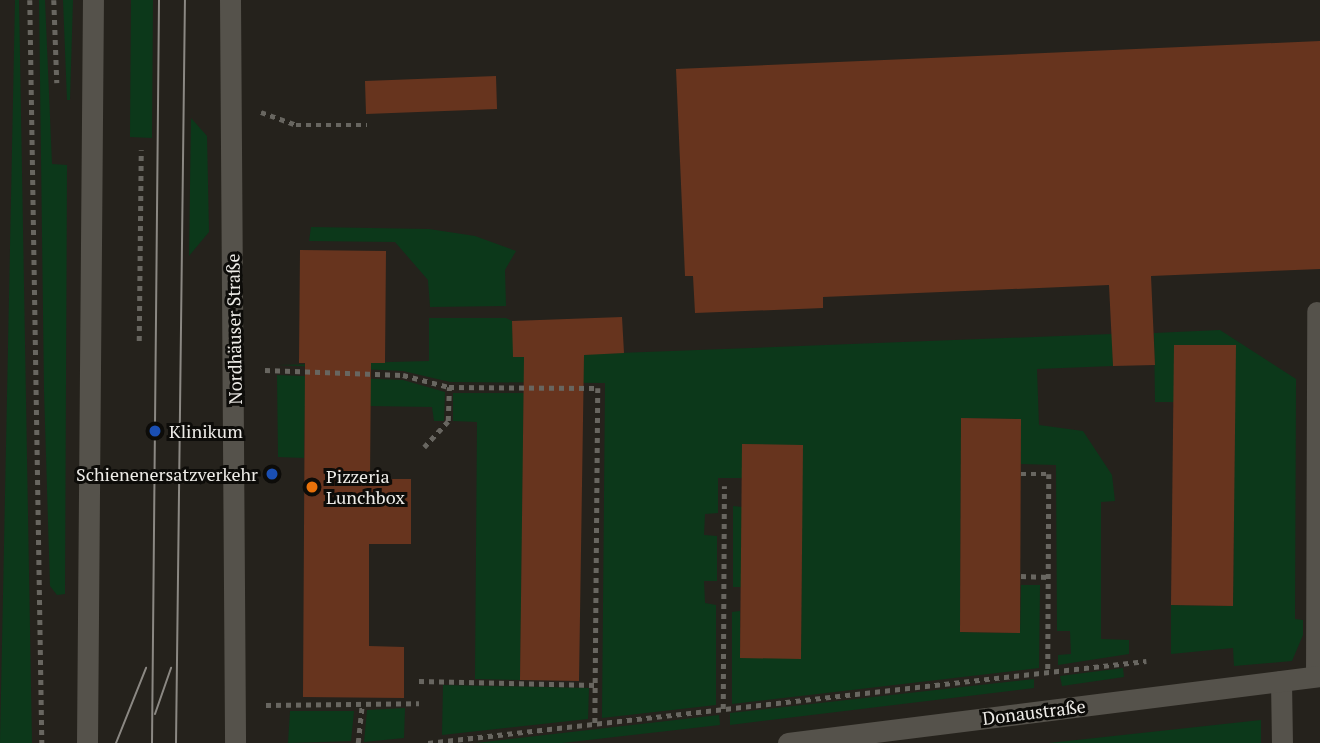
<!DOCTYPE html>
<html>
<head>
<meta charset="utf-8">
<style>
	body { margin:0 }
	#map { position:relative; width:1320px; height:743px; overflow:hidden; background:#25221c; font-family:"PT Serif",serif }
	div>[style] { position:absolute }
	.green>* { inset:0; background:#0c381a }
	.building>* { inset:0; background:#67341e }
	.path>* { height:4.5px; margin-top:-2.25px; transform-origin:0; background:repeating-linear-gradient(90deg,#686660 0 5px,transparent 0 10px) }
	.service>* { height:19px; margin:-9.5px; padding:0 9.5px; transform-origin:9.5px; border-radius:9.5px; background:#55524b }
	.minor>* { height:21px; margin:-10.5px; padding:0 10.5px; transform-origin:10.5px; border-radius:10.5px; background:#55524b }
	.secondary>* { height:21px; margin:-10.5px; padding:0 10.5px; transform-origin:10.5px; border-radius:10.5px; background:#55524b }
	.tram>* { height:2px; margin:-1px; padding:0 1px; transform-origin:1px; border-radius:1px; background:#8b8883 }
	.dots>* { width:19px; height:19px; translate:-50% -50%; box-sizing:border-box; border:4px solid #0d0c09; border-radius:50% }
	span { translate:-50% -50%; white-space:nowrap; text-align:center; line-height:1.15; -webkit-text-stroke:6px #0d0c09; paint-order:stroke }
	.street-label { font-size:18px; color:#eeece8 }
	.poi-label { font-size:18px; color:#eeece8 }
	.left { translate:0 -50%; text-align:left }
	.right { translate:-100% -50%; text-align:right }
</style>
</head>
<body>
<div id="map">
	<div class="green">
		<i style="clip-path:polygon(15px 0,19px 0,32px 743px,0 743px)"></i>
		<i style="clip-path:polygon(39px 0,45px 0,52px 164px,67px 165px,65px 594px,57px 595px,50px 586px,44px 391px)"></i>
		<i style="clip-path:polygon(63px 0,73px 0,70px 100px,67px 100px)"></i>
		<i style="clip-path:polygon(131px 0,153px 0,152px 138px,130px 137px)"></i>
		<i style="clip-path:polygon(191px 118px,207px 136px,209px 232px,189px 256px)"></i>
		<i style="clip-path:polygon(311px 227px,429px 229px,475px 236px,516px 251px,505px 270px,506px 306px,430px 307px,428px 280px,395px 242px,309px 241px)"></i>
		<i style="clip-path:polygon(429px 318px,506px 318px,512px 321px,514px 357px,1112px 334px,1113px 366px,1037px 369px,1039px 425px,1083px 431px,1112px 475px,1115px 501px,1101px 502px,1101px 639px,1129px 640px,1129px 654px,1058px 665px,1058px 655px,1071px 654px,1070px 631px,1057px 631px,1056px 465px,1021px 464px,1021px 419px,961px 418px,960px 632px,1020px 633px,1021px 585px,1040px 585px,1039px 668px,732px 704px,732px 612px,740px 611px,740px 658px,801px 658px,802px 445px,742px 478px,718px 478px,718px 513px,705px 514px,704px 535px,717px 536px,717px 581px,704px 581px,705px 603px,716px 605px,716px 705px,602px 718px,605px 383px,450px 382px,403px 371px,278px 365px,429px 361px)"></i>
		<i style="clip-path:polygon(1220px 330px,1296px 379px,1295px 619px,1303px 620px,1303px 635px,1292px 661px,1234px 666px,1233px 648px,1171px 654px,1171px 605px,1233px 606px,1235px 345px,1174px 345px,1174px 402px,1155px 402px,1154px 333px)"></i>
		<i style="clip-path:polygon(277px 375px,403px 380px,445px 392px,444px 421px,434px 421px,432px 407px,305px 405px,304px 458px,278px 457px)"></i>
		<i style="clip-path:polygon(453px 393px,524px 393px,520px 680px,475px 679px,477px 422px,453px 421px)"></i>
		<i style="clip-path:polygon(733px 506px,742px 507px,741px 587px,733px 587px)"></i>
		<i style="clip-path:polygon(1123px 668px,1124px 677px,1062px 686px,1060px 676px)"></i>
		<i style="clip-path:polygon(1034px 679px,1034px 688px,730px 725px,730px 713px)"></i>
		<i style="clip-path:polygon(443px 685px,589px 688px,588px 719px,442px 735px)"></i>
		<i style="clip-path:polygon(405px 708px,404px 738px,364px 742px,367px 710px)"></i>
		<i style="clip-path:polygon(290px 711px,354px 711px,351px 741px,288px 743px)"></i>
		<i style="clip-path:polygon(719px 715px,720px 725px,562px 743px,476px 743px)"></i>
		<i style="clip-path:polygon(1261px 720px,1261px 743px,1049px 743px)"></i>
	</div>
	<div class="building">
		<i style="clip-path:polygon(1320px 41px,1320px 269px,1151px 276px,1155px 365px,1113px 366px,1109px 285px,823px 297px,823px 308px,695px 313px,693px 276px,685px 276px,676px 69px)"></i>
		<i style="clip-path:polygon(496px 76px,497px 109px,366px 114px,365px 81px)"></i>
		<i style="clip-path:polygon(300px 250px,386px 251px,385px 363px,371px 363px,370px 479px,411px 479px,411px 544px,369px 544px,369px 646px,404px 647px,404px 698px,303px 697px,305px 363px,299px 363px)"></i>
		<i style="clip-path:polygon(622px 317px,624px 353px,584px 355px,579px 681px,520px 680px,524px 357px,513px 357px,512px 321px)"></i>
		<i style="clip-path:polygon(1174px 345px,1236px 345px,1233px 606px,1171px 605px)"></i>
		<i style="clip-path:polygon(961px 418px,1021px 419px,1020px 633px,960px 632px)"></i>
		<i style="clip-path:polygon(742px 444px,803px 445px,801px 659px,740px 658px)"></i>
	</div>
	<div class="path">
		<i style="left:30px;top:0;width:743px;rotate:89.07deg"></i>
		<i style="left:54px;top:0;width:83px;rotate:87.9deg"></i>
		<i style="left:261px;top:112px;width:37px;rotate:20deg"></i>
		<i style="left:296px;top:125px;width:71px"></i>
		<i style="left:139px;top:341px;width:191px;rotate:-89.4deg"></i>
		<i style="left:265px;top:370px;width:138px;rotate:2.1deg"></i>
		<i style="left:403px;top:375px;width:48px;rotate:14.6deg"></i>
		<i style="left:449px;top:387px;width:149px;rotate:0.4deg"></i>
		<i style="left:598px;top:388px;width:336px;rotate:90.5deg"></i>
		<i style="left:424px;top:447px;width:35px;rotate:-47deg"></i>
		<i style="left:448px;top:421px;width:34px;rotate:-88deg"></i>
		<i style="left:1021px;top:474px;width:28px"></i>
		<i style="left:1049px;top:474px;width:198px;rotate:90.3deg"></i>
		<i style="left:1021px;top:576px;width:28px;rotate:2deg"></i>
		<i style="left:419px;top:681px;width:176px;rotate:1.3deg"></i>
		<i style="left:266px;top:705px;width:153px;rotate:-0.7deg"></i>
		<i style="left:723px;top:709px;width:223px;rotate:-89.7deg"></i>
		<i style="left:358px;top:743px;width:39px;rotate:-84deg"></i>
		<i style="left:428px;top:743px;width:723px;rotate:-6.52deg"></i>
	</div>
	<div class="service">
		<i style="left:1315px;top:677px;width:366px;rotate:-89.8deg"></i>
	</div>
	<div class="minor">
		<i style="left:1281px;top:681px;width:62px;rotate:89.1deg"></i>
		<i style="left:788px;top:743px;width:536px;rotate:-7.18deg"></i>
	</div>
	<div class="secondary">
		<i style="left:230px;top:0;width:743px;rotate:89.61deg"></i>
		<i style="left:87px;top:743px;width:743px;rotate:-89.54deg"></i>
	</div>
	<div class="tram">
		<i style="left:155px;top:714px;width:49px;rotate:-70.8deg"></i>
		<i style="left:116px;top:743px;width:81px;rotate:-68.2deg"></i>
		<i style="left:152px;top:743px;width:743px;rotate:-89.46deg"></i>
		<i style="left:176px;top:743px;width:743px;rotate:-89.31deg"></i>
	</div>
	<div class="dots">
		<i style="left:155px;top:431px;background:#1a4fb4"></i>
		<i style="left:272px;top:474px;background:#1a4fb4"></i>
		<i style="left:312px;top:487px;background:#e8710a"></i>
	</div>
	<div class="street-label">
		<span style="left:234px;top:329px;rotate:-91deg">Nordhäuser Straße</span>
		<span style="left:1034px;top:712px;rotate:-7deg">Donaustraße</span>
	</div>
	<div class="poi-label">
		<span class="left" style="left:169px;top:431px">Klinikum</span>
		<span class="right" style="left:258px;top:474px">Schienenersatzverkehr</span>
		<span class="left" style="left:326px;top:487px">Pizzeria<br>Lunchbox</span>
	</div>
</div>
</body>
</html>
